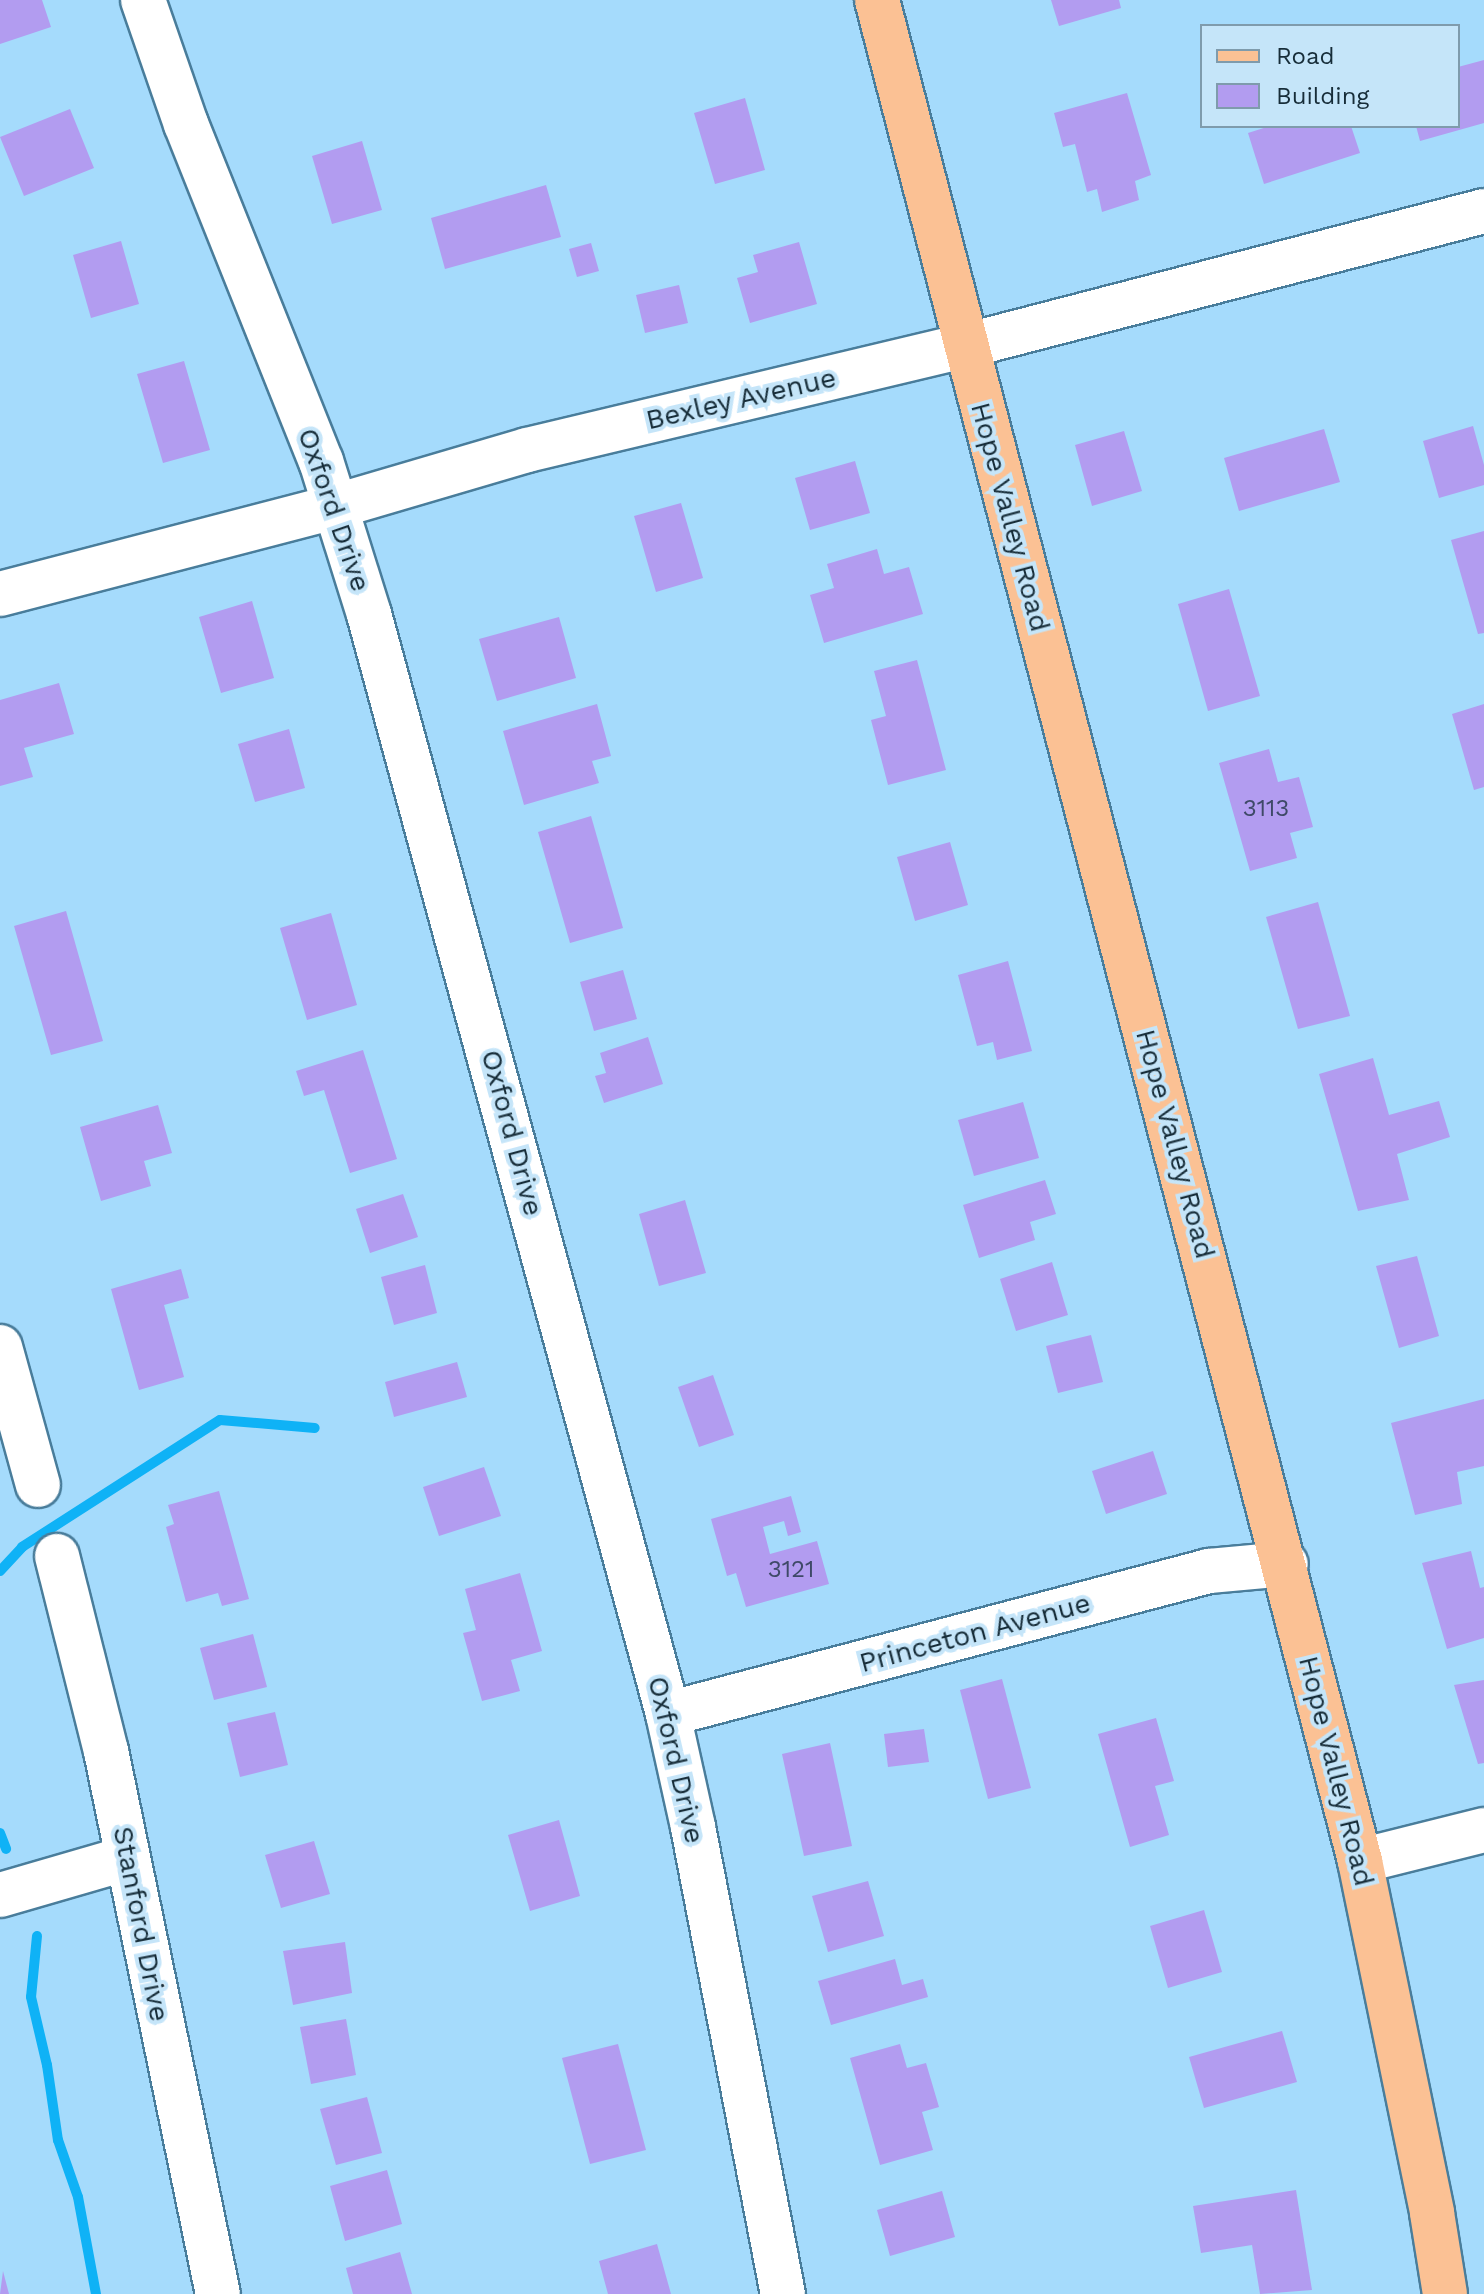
<!DOCTYPE html>
<html>
<head>
<meta charset="utf-8">
<style>
	body { margin:0 }
	#map { position:relative; width:1484px; height:2294px; overflow:hidden; background:#a5dbfc; font-family:"Work Sans",sans-serif }
	div>[style] { position:absolute }
	.stream>* { height:10px; margin:-5px; padding:0 5px; transform-origin:5px; border-radius:5px; background:#0fb2f6 }
	.building>* { inset:0; background:#b29cf0 }
	.roads { filter:drop-shadow(2px 0 #497d9b) drop-shadow(-2px 0 #497d9b) drop-shadow(0 2px #497d9b) drop-shadow(0 -2px #497d9b) }
	.minor>* { height:44px; margin:-22px; padding:0 22px; transform-origin:22px; border-radius:22px; background:#fff }
	.major>* { height:44px; margin:-22px; padding:0 22px; transform-origin:22px; border-radius:22px; background:#fbc194 }
	span { translate:-50% -50%; white-space:nowrap; text-align:center; line-height:1.15; -webkit-text-stroke:8px #c5e5f9; paint-order:stroke }
	.number-label { font-size:24px; color:#3e4967 }
	.number-label span { -webkit-text-stroke-width:0 }
	.street-label { font-size:28px; color:#172d39 }
	.legend { position:absolute; left:1200px; top:24px; width:260px; height:104px; box-sizing:border-box; background:#c5e5f9; border:2px solid #7f9bac; margin:0; padding:10px 14px; list-style:none; font-size:24px; color:#172d39 }
	.legend li { display:flex; align-items:center; gap:16px; height:40px }
	.legend b { width:40px; border:2px solid #7f9bac }
</style>
</head>
<body>
<div id="map">
	<div class="stream">
		<i style="left:0;top:1571px;width:33px;rotate:-47deg"></i>
		<i style="left:22px;top:1547px;width:235px;rotate:-32.7deg"></i>
		<i style="left:220px;top:1420px;width:95px;rotate:4.8deg"></i>
		<i style="left:0;top:1833px;width:17px;rotate:69deg"></i>
		<i style="left:37px;top:1936px;width:61px;rotate:95.6deg"></i>
		<i style="left:31px;top:1997px;width:70px;rotate:76.8deg"></i>
		<i style="left:47px;top:2065px;width:76px;rotate:81.7deg"></i>
		<i style="left:58px;top:2140px;width:60px;rotate:70.7deg"></i>
		<i style="left:78px;top:2197px;width:99px;rotate:79.5deg"></i>
	</div>
	<div class="building">
		<i style="clip-path:polygon(0 0,42px 0,51px 27px,0 44px)"></i>
		<i style="clip-path:polygon(1051px 0,1119px 0,1121px 8px,1059px 26px)"></i>
		<i style="clip-path:polygon(1484px 60px,1484px 123px,1420px 141px,1416px 126px,1458px 126px,1458px 67px)"></i>
		<i style="clip-path:polygon(1127px 93px,1151px 175px,1135px 181px,1139px 200px,1102px 212px,1097px 189px,1087px 192px,1075px 144px,1063px 147px,1054px 113px)"></i>
		<i style="clip-path:polygon(745px 98px,765px 170px,715px 184px,694px 113px)"></i>
		<i style="clip-path:polygon(70px 109px,94px 168px,24px 196px,0 137px)"></i>
		<i style="clip-path:polygon(1270px 126px,1351px 126px,1360px 153px,1264px 184px,1248px 133px)"></i>
		<i style="clip-path:polygon(362px 141px,382px 210px,332px 224px,312px 156px)"></i>
		<i style="clip-path:polygon(546px 185px,561px 237px,445px 269px,431px 218px)"></i>
		<i style="clip-path:polygon(121px 241px,139px 304px,91px 318px,73px 255px)"></i>
		<i style="clip-path:polygon(799px 242px,817px 304px,750px 323px,737px 278px,758px 272px,753px 255px)"></i>
		<i style="clip-path:polygon(591px 243px,599px 271px,577px 277px,569px 249px)"></i>
		<i style="clip-path:polygon(679px 285px,688px 323px,645px 333px,636px 295px)"></i>
		<i style="clip-path:polygon(184px 361px,210px 450px,163px 463px,137px 374px)"></i>
		<i style="clip-path:polygon(1473px 426px,1484px 465px,1484px 485px,1439px 498px,1423px 441px)"></i>
		<i style="clip-path:polygon(1324px 429px,1340px 482px,1239px 511px,1224px 458px)"></i>
		<i style="clip-path:polygon(1124px 431px,1142px 491px,1092px 506px,1075px 445px)"></i>
		<i style="clip-path:polygon(855px 461px,870px 513px,810px 530px,795px 478px)"></i>
		<i style="clip-path:polygon(681px 503px,703px 578px,656px 592px,634px 516px)"></i>
		<i style="clip-path:polygon(1484px 531px,1484px 633px,1478px 634px,1451px 540px)"></i>
		<i style="clip-path:polygon(877px 549px,884px 574px,909px 567px,923px 614px,824px 643px,810px 595px,834px 588px,827px 564px)"></i>
		<i style="clip-path:polygon(1229px 589px,1260px 696px,1208px 711px,1178px 604px)"></i>
		<i style="clip-path:polygon(252px 601px,274px 678px,221px 693px,199px 617px)"></i>
		<i style="clip-path:polygon(559px 617px,576px 678px,497px 701px,479px 639px)"></i>
		<i style="clip-path:polygon(917px 660px,946px 770px,888px 785px,871px 720px,886px 716px,874px 671px)"></i>
		<i style="clip-path:polygon(59px 683px,74px 734px,24px 748px,33px 777px,0 786px,0 700px)"></i>
		<i style="clip-path:polygon(597px 704px,611px 756px,592px 761px,599px 783px,524px 805px,503px 731px)"></i>
		<i style="clip-path:polygon(1484px 704px,1484px 787px,1474px 790px,1452px 714px)"></i>
		<i style="clip-path:polygon(289px 729px,305px 788px,255px 802px,238px 744px)"></i>
		<i style="clip-path:polygon(1269px 749px,1278px 782px,1299px 777px,1313px 827px,1290px 833px,1297px 858px,1250px 871px,1219px 763px)"></i>
		<i style="clip-path:polygon(591px 816px,623px 928px,570px 943px,538px 832px)"></i>
		<i style="clip-path:polygon(950px 842px,968px 905px,915px 921px,897px 857px)"></i>
		<i style="clip-path:polygon(1318px 902px,1350px 1016px,1298px 1029px,1266px 917px)"></i>
		<i style="clip-path:polygon(66px 911px,103px 1041px,51px 1055px,14px 926px)"></i>
		<i style="clip-path:polygon(331px 913px,357px 1005px,307px 1020px,280px 928px)"></i>
		<i style="clip-path:polygon(1008px 961px,1032px 1051px,997px 1060px,993px 1042px,977px 1046px,958px 975px)"></i>
		<i style="clip-path:polygon(623px 970px,637px 1019px,594px 1031px,580px 982px)"></i>
		<i style="clip-path:polygon(648px 1037px,663px 1084px,604px 1103px,595px 1076px,606px 1073px,600px 1053px)"></i>
		<i style="clip-path:polygon(363px 1050px,397px 1159px,350px 1173px,324px 1090px,304px 1096px,296px 1071px)"></i>
		<i style="clip-path:polygon(1373px 1058px,1389px 1115px,1439px 1101px,1450px 1137px,1397px 1154px,1409px 1200px,1358px 1211px,1319px 1074px)"></i>
		<i style="clip-path:polygon(1023px 1102px,1039px 1158px,974px 1176px,958px 1120px)"></i>
		<i style="clip-path:polygon(158px 1105px,172px 1153px,144px 1161px,151px 1186px,101px 1201px,80px 1127px)"></i>
		<i style="clip-path:polygon(1045px 1180px,1056px 1214px,1030px 1222px,1035px 1240px,979px 1258px,963px 1205px)"></i>
		<i style="clip-path:polygon(403px 1194px,418px 1237px,370px 1253px,356px 1209px)"></i>
		<i style="clip-path:polygon(685px 1200px,706px 1273px,659px 1286px,639px 1214px)"></i>
		<i style="clip-path:polygon(1417px 1256px,1439px 1336px,1399px 1348px,1376px 1266px)"></i>
		<i style="clip-path:polygon(1052px 1262px,1068px 1315px,1016px 1331px,1000px 1279px)"></i>
		<i style="clip-path:polygon(425px 1265px,437px 1313px,394px 1325px,381px 1277px)"></i>
		<i style="clip-path:polygon(181px 1269px,189px 1298px,164px 1305px,184px 1377px,139px 1390px,111px 1289px)"></i>
		<i style="clip-path:polygon(1091px 1335px,1103px 1382px,1058px 1393px,1046px 1346px)"></i>
		<i style="clip-path:polygon(457px 1362px,467px 1397px,394px 1417px,385px 1382px)"></i>
		<i style="clip-path:polygon(713px 1375px,734px 1435px,699px 1447px,678px 1387px)"></i>
		<i style="clip-path:polygon(1484px 1399px,1484px 1466px,1457px 1472px,1462px 1504px,1415px 1515px,1391px 1423px)"></i>
		<i style="clip-path:polygon(1153px 1451px,1167px 1494px,1106px 1514px,1092px 1471px)"></i>
		<i style="clip-path:polygon(484px 1467px,501px 1516px,439px 1536px,423px 1487px)"></i>
		<i style="clip-path:polygon(219px 1491px,249px 1599px,222px 1606px,218px 1593px,186px 1602px,166px 1527px,174px 1524px,168px 1505px)"></i>
		<i style="clip-path:polygon(791px 1496px,801px 1532px,788px 1536px,784px 1521px,763px 1527px,770px 1554px,817px 1541px,829px 1584px,746px 1607px,736px 1573px,727px 1576px,711px 1519px)"></i>
		<i style="clip-path:polygon(1471px 1551px,1480px 1588px,1484px 1587px,1484px 1638px,1447px 1649px,1422px 1563px)"></i>
		<i style="clip-path:polygon(520px 1573px,542px 1651px,511px 1660px,520px 1691px,482px 1701px,463px 1633px,476px 1630px,465px 1589px)"></i>
		<i style="clip-path:polygon(253px 1634px,267px 1687px,214px 1700px,200px 1648px)"></i>
		<i style="clip-path:polygon(1002px 1679px,1031px 1788px,988px 1799px,960px 1690px)"></i>
		<i style="clip-path:polygon(1484px 1680px,1484px 1763px,1478px 1764px,1454px 1685px)"></i>
		<i style="clip-path:polygon(275px 1712px,288px 1765px,240px 1777px,227px 1723px)"></i>
		<i style="clip-path:polygon(1156px 1718px,1174px 1781px,1155px 1786px,1169px 1835px,1130px 1847px,1098px 1734px)"></i>
		<i style="clip-path:polygon(924px 1729px,929px 1762px,888px 1767px,884px 1734px)"></i>
		<i style="clip-path:polygon(830px 1743px,852px 1846px,804px 1856px,782px 1754px)"></i>
		<i style="clip-path:polygon(559px 1820px,580px 1896px,530px 1911px,508px 1835px)"></i>
		<i style="clip-path:polygon(314px 1841px,330px 1894px,281px 1908px,265px 1855px)"></i>
		<i style="clip-path:polygon(868px 1881px,884px 1936px,828px 1952px,812px 1896px)"></i>
		<i style="clip-path:polygon(1204px 1910px,1222px 1972px,1168px 1988px,1150px 1926px)"></i>
		<i style="clip-path:polygon(345px 1942px,352px 1993px,293px 2005px,283px 1951px)"></i>
		<i style="clip-path:polygon(895px 1959px,902px 1985px,923px 1979px,928px 1997px,831px 2025px,818px 1981px)"></i>
		<i style="clip-path:polygon(346px 2019px,356px 2075px,311px 2084px,300px 2027px)"></i>
		<i style="clip-path:polygon(1282px 2031px,1297px 2082px,1204px 2108px,1189px 2057px)"></i>
		<i style="clip-path:polygon(618px 2044px,646px 2150px,590px 2164px,562px 2058px)"></i>
		<i style="clip-path:polygon(900px 2044px,907px 2068px,926px 2063px,939px 2107px,922px 2112px,933px 2150px,880px 2165px,850px 2058px)"></i>
		<i style="clip-path:polygon(367px 2097px,382px 2153px,336px 2165px,320px 2109px)"></i>
		<i style="clip-path:polygon(387px 2170px,402px 2224px,345px 2241px,330px 2186px)"></i>
		<i style="clip-path:polygon(1296px 2190px,1312px 2290px,1260px 2294px,1252px 2245px,1201px 2253px,1193px 2206px)"></i>
		<i style="clip-path:polygon(942px 2191px,955px 2237px,890px 2256px,877px 2210px)"></i>
		<i style="clip-path:polygon(657px 2244px,671px 2294px,608px 2294px,599px 2261px)"></i>
		<i style="clip-path:polygon(400px 2252px,412px 2294px,353px 2294px,346px 2268px)"></i>
		<i style="clip-path:polygon(3px 2271px,9px 2294px,0 2294px)"></i>
	</div>
	<div class="roads">
		<div class="minor">
			<i style="left:143px;top:0;width:131px;rotate:70.9deg"></i>
			<i style="left:186px;top:124px;width:363px;rotate:68.2deg"></i>
			<i style="left:321px;top:461px;width:160px;rotate:72.6deg"></i>
			<i style="left:369px;top:614px;width:1140px;rotate:74.79deg"></i>
			<i style="left:668px;top:1714px;width:116px;rotate:77.5deg"></i>
			<i style="left:693px;top:1827px;width:476px;rotate:79.1deg"></i>
			<i style="left:0;top:594px;width:348px;rotate:-14.6deg"></i>
			<i style="left:337px;top:506px;width:198px;rotate:-16.4deg"></i>
			<i style="left:527px;top:450px;width:450px;rotate:-13.4deg"></i>
			<i style="left:965px;top:346px;width:536px;rotate:-14.58deg"></i>
			<i style="left:0;top:1347px;width:143px;rotate:74.6deg"></i>
			<i style="left:57px;top:1556px;width:201px;rotate:75.9deg"></i>
			<i style="left:106px;top:1751px;width:554px;rotate:78.35deg"></i>
			<i style="left:668px;top:1714px;width:560px;rotate:-14.81deg"></i>
			<i style="left:1209px;top:1571px;width:77px;rotate:-5.2deg"></i>
			<i style="left:1360px;top:1861px;width:128px;rotate:-14deg"></i>
			<i style="left:0;top:1895px;width:132px;rotate:-16.2deg"></i>
		</div>
		<div class="major">
			<i style="left:877px;top:0;width:1923px;rotate:75.45deg"></i>
			<i style="left:1360px;top:1861px;width:359px;rotate:78.4deg"></i>
			<i style="left:1432px;top:2213px;width:82px;rotate:80.9deg"></i>
		</div>
	</div>
	<div class="number-label">
		<span style="left:1266px;top:809px">3113</span>
		<span style="left:791px;top:1570px">3121</span>
	</div>
	<div class="street-label">
		<span style="left:741px;top:399px;rotate:-13deg">Bexley Avenue</span>
		<span style="left:334px;top:510px;rotate:71deg">Oxford Drive</span>
		<span style="left:1010px;top:517px;rotate:75deg">Hope Valley Road</span>
		<span style="left:512px;top:1133px;rotate:75deg">Oxford Drive</span>
		<span style="left:1175px;top:1144px;rotate:75deg">Hope Valley Road</span>
		<span style="left:975px;top:1633px;rotate:-15deg">Princeton Avenue</span>
		<span style="left:676px;top:1760px;rotate:77deg">Oxford Drive</span>
		<span style="left:1336px;top:1771px;rotate:76deg">Hope Valley Road</span>
		<span style="left:141px;top:1924px;rotate:79deg">Stanford Drive</span>
	</div>
	<ul class="legend">
	<li><b style="height:10px;background:#fbc194"></b>Road</li>
	<li><b style="height:22px;background:#b29cf0"></b>Building</li>
	</ul>
</div>
</body>
</html>
